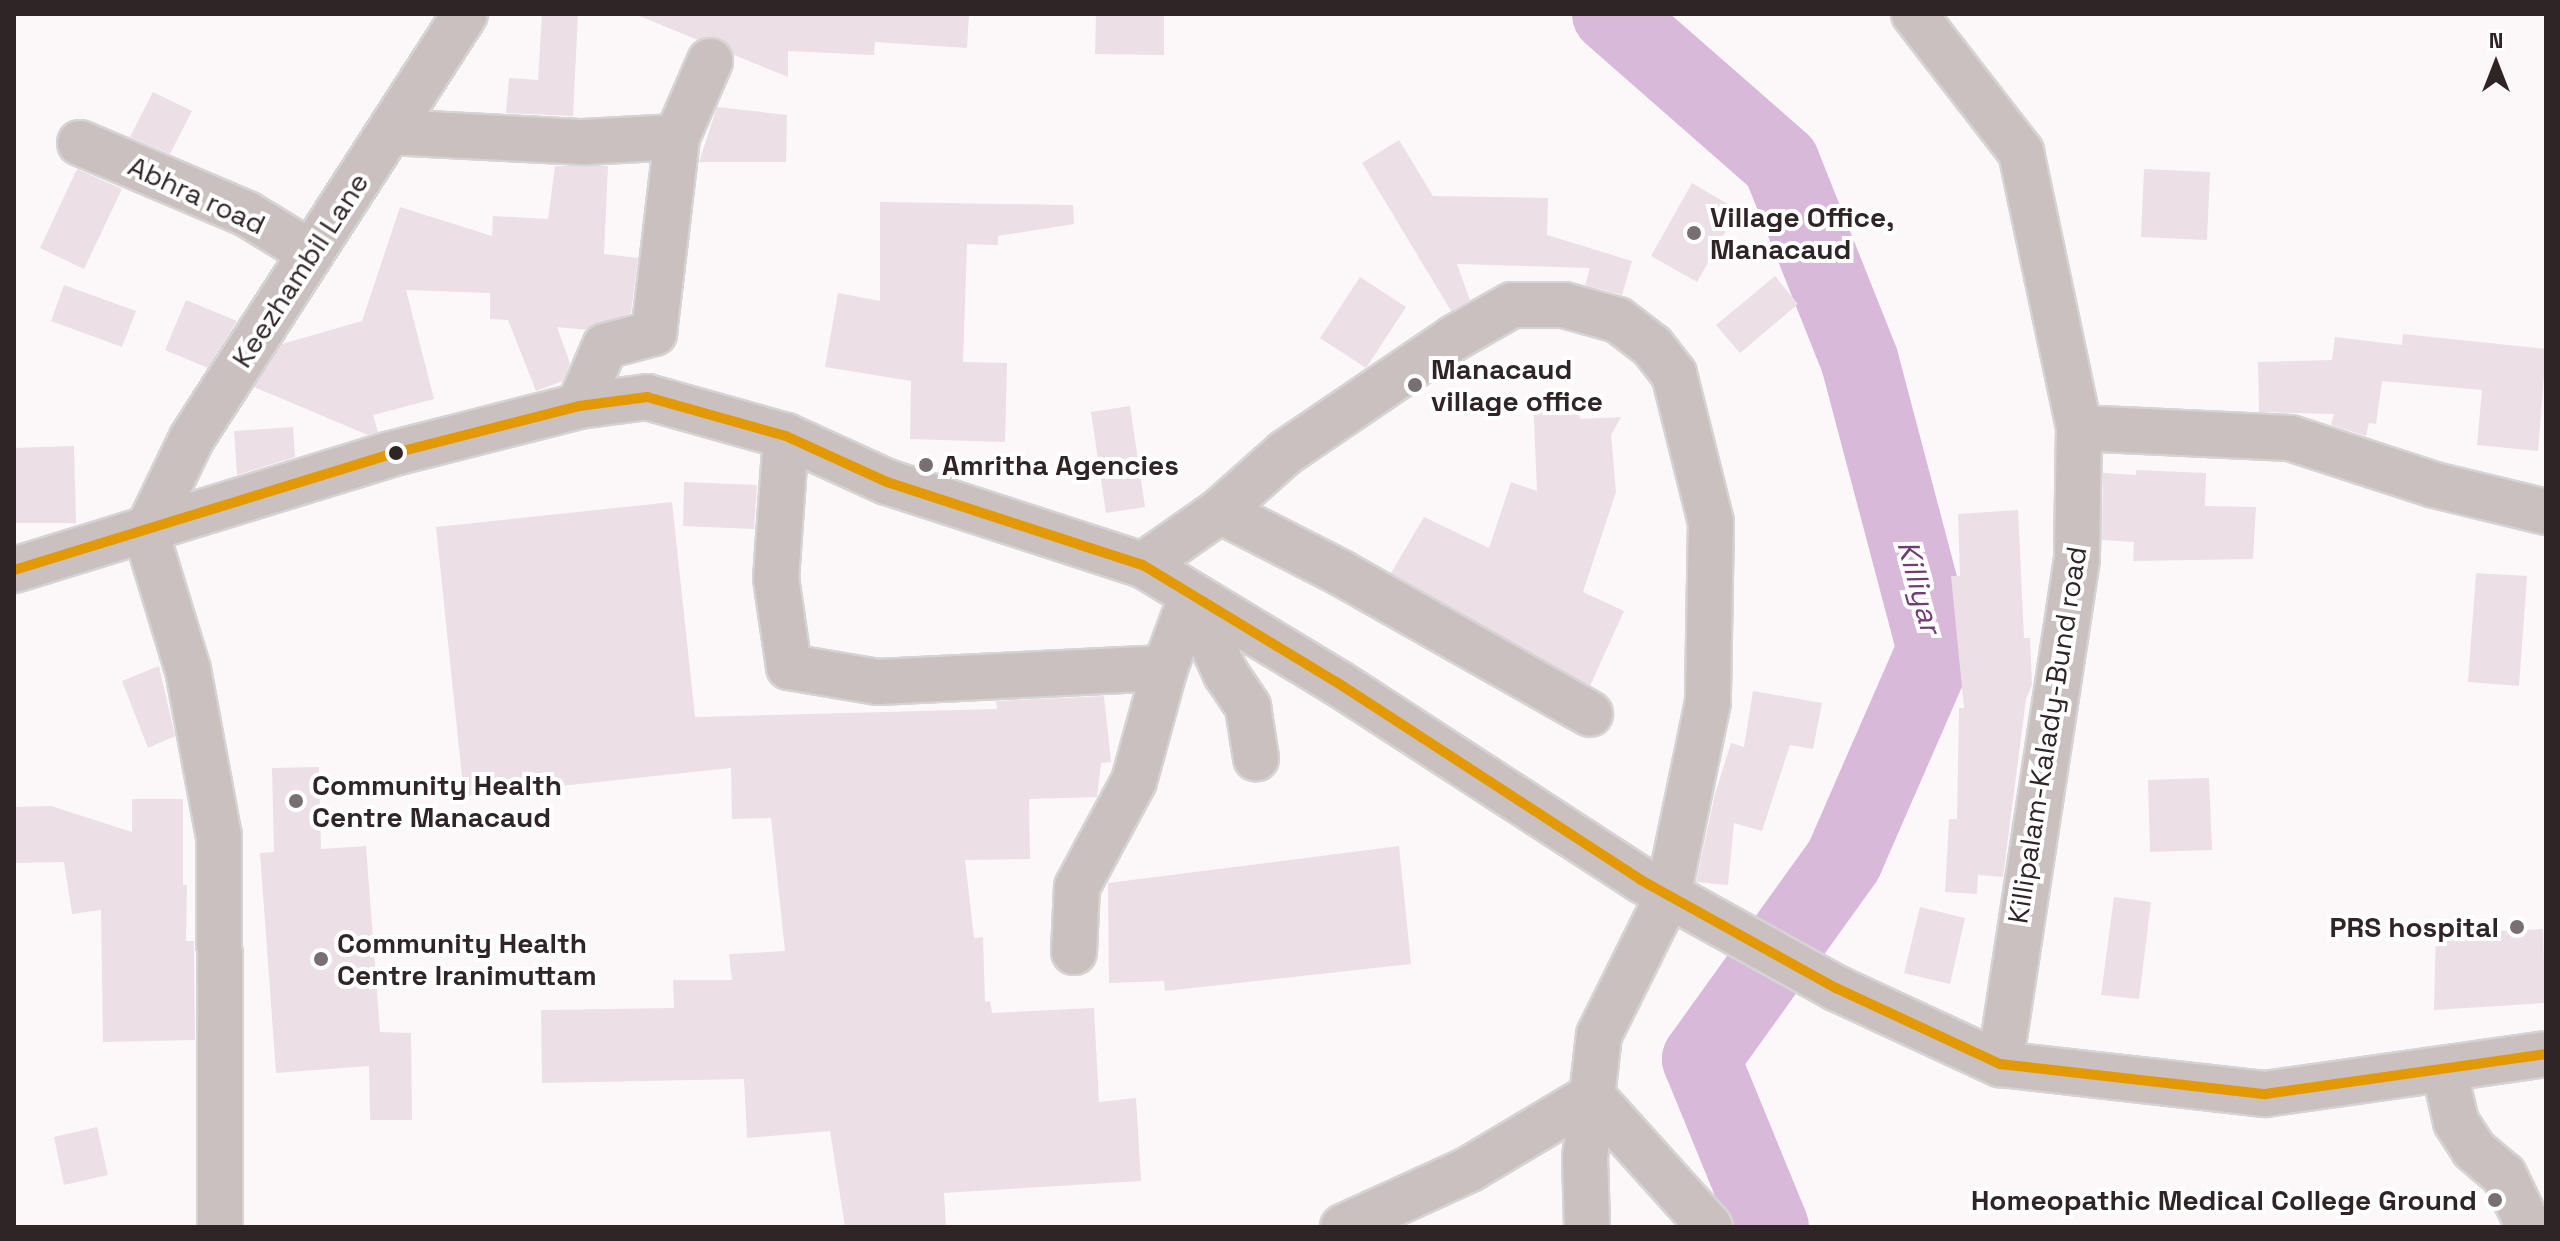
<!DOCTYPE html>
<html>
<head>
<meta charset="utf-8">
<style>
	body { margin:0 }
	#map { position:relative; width:2560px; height:1241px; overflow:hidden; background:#fcf8fa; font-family:"Space Grotesk",sans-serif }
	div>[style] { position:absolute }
	.river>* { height:78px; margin:-39px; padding:0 39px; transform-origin:39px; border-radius:39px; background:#d8b9d9 }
	.building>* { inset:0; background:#ecdfe6 }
	.roads { filter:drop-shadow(2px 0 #d6d3d4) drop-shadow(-2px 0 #d6d3d4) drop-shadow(0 2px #d6d3d4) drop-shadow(0 -2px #d6d3d4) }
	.minor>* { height:44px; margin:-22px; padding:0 22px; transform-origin:22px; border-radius:22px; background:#c9c0bf }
	.bus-1>* { height:10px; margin:-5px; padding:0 5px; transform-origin:5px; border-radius:5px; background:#e39904 }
	.dots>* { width:22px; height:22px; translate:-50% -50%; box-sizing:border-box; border:4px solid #fff; border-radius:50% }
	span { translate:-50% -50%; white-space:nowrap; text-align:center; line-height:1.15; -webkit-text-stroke:8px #fff; paint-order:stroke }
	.street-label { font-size:28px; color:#2f2527 }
	.poi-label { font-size:28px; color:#2f2527; font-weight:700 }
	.left { translate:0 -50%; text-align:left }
	.right { translate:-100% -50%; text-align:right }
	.water-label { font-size:30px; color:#713b74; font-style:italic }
	.frame { position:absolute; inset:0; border:16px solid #2f2527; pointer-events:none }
	.north { position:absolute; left:2456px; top:24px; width:80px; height:80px; -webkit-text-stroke:6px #fff; paint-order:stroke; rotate:0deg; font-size:22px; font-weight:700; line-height:32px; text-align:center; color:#2f2527 }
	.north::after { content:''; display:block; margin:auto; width:28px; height:36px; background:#2f2527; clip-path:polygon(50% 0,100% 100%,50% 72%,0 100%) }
</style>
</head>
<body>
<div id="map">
	<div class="river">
		<i style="left:1611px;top:14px;width:226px;rotate:41.2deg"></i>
		<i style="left:1781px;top:163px;width:214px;rotate:68.3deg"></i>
		<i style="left:1860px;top:362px;width:297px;rotate:75.2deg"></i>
		<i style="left:1936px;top:649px;width:230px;rotate:113.6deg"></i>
		<i style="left:1844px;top:860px;width:245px;rotate:125.7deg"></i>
		<i style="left:1701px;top:1059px;width:182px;rotate:67.7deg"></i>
	</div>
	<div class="building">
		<i style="clip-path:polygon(542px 14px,578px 14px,573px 116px,506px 113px,509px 78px,538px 80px)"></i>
		<i style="clip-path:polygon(969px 14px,967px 48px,875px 42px,874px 55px,788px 51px,788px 77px,734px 55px,719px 38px,698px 40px,637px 15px)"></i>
		<i style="clip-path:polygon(1096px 14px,1164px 14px,1164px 55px,1095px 54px)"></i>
		<i style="clip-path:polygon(153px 92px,192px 111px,170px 154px,130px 137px)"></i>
		<i style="clip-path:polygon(717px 107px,787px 115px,786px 162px,699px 162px)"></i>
		<i style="clip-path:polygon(1399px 140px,1433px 196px,1548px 198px,1547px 235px,1632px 261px,1622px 295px,1585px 285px,1590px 268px,1457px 264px,1470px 300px,1451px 311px,1362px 163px)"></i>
		<i style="clip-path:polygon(555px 166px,608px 166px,604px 254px,638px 258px,631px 313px,587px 330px,557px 327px,570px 363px,563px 381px,536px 391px,508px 320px,490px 319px,490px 293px,406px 290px,434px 399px,373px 415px,378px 432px,368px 435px,254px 387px,282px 344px,362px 321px,400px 207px,492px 236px,493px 216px,548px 219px)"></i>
		<i style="clip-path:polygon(77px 169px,122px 189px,84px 269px,40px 248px)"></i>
		<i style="clip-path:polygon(2144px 169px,2210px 172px,2207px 240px,2141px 237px)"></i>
		<i style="clip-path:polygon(1692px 183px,1738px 210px,1697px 282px,1651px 256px)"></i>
		<i style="clip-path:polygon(880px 202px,1073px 205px,1074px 224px,998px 236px,998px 245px,967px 244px,963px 362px,1007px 363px,1005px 442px,910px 439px,911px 381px,825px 367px,838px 293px,880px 301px)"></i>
		<i style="clip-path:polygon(1775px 276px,1798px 304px,1740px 353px,1716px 325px)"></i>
		<i style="clip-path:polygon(1360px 277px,1406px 307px,1366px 368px,1320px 338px)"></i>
		<i style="clip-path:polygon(64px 285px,136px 311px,122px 347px,51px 321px)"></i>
		<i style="clip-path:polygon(186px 300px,237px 321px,208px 368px,165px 350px)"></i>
		<i style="clip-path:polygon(2403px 334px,2546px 349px,2538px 451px,2477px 445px,2482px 390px,2382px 381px,2376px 424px,2369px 423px,2366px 436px,2331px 425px,2334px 414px,2259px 412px,2258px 362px,2332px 360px,2335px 337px,2402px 345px)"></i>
		<i style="clip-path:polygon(1578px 394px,1580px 419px,1621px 417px,1611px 435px,1616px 492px,1583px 592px,1624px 611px,1590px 686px,1391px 573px,1424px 517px,1489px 548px,1511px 482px,1537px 491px,1533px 396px)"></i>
		<i style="clip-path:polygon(1130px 406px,1145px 507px,1106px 513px,1091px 412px)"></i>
		<i style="clip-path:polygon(293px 427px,295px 457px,237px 475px,234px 431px)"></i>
		<i style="clip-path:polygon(74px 446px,76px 523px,14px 523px,14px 448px)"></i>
		<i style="clip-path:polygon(2136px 470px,2206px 473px,2205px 506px,2256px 507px,2253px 559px,2133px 561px,2134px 542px,2102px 540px,2103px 473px,2136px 475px)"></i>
		<i style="clip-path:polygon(684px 482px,757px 485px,754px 529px,683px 526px)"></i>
		<i style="clip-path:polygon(672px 502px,695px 717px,997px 709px,996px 701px,1104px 696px,1111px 762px,1101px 763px,1097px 797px,1029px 799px,1030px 859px,965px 860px,974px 938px,983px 937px,985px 1002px,990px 1001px,992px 1013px,1094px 1008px,1099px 1102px,1136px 1098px,1141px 1181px,944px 1193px,946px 1227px,845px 1227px,830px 1131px,747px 1138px,744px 1079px,542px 1083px,541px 1010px,674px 1008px,673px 980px,732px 980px,729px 954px,785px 951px,771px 818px,732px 819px,731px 768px,464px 796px,436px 527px)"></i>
		<i style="clip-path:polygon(2018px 510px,2024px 638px,2030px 638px,2032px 685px,2026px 699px,2003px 877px,1978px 875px,1977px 894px,1945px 892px,1949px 819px,1957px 819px,1959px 708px,1964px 708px,1951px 576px,1960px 576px,1958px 514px)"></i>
		<i style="clip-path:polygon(2476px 573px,2527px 576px,2519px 686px,2468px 682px)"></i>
		<i style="clip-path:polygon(159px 666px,175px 736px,148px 748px,122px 681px)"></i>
		<i style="clip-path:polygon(1753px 691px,1822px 703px,1813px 749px,1790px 745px,1762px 831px,1734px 823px,1728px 885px,1696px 882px,1715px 794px,1731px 743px,1744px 747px)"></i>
		<i style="clip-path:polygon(319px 767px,321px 849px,366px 846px,380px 1032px,411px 1033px,412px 1120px,370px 1120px,369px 1066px,276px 1073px,260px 853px,274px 852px,272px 768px)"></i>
		<i style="clip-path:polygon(2209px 778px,2212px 850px,2150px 852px,2148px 780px)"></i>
		<i style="clip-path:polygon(132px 799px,183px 799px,183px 885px,187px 885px,186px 941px,194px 941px,195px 1040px,103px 1042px,101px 910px,72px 914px,64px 862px,14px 863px,14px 807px,51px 806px,132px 832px)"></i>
		<i style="clip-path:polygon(1399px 846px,1411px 964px,1165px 991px,1164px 981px,1109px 983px,1108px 883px)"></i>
		<i style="clip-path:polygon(2114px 897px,2151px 902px,2139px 999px,2101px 995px)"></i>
		<i style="clip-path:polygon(1920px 907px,1965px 918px,1950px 984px,1904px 973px)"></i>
		<i style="clip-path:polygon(2436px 922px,2474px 923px,2474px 932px,2543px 929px,2545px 1003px,2434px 1010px)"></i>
		<i style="clip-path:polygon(97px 1127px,108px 1175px,64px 1185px,54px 1137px)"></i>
	</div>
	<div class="roads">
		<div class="minor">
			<i style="left:1914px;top:14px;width:175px;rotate:52.2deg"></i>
			<i style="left:2021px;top:152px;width:282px;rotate:78.1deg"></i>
			<i style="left:2079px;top:428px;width:131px;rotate:90.9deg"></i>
			<i style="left:2077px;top:559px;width:511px;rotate:98.67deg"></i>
			<i style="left:390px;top:132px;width:194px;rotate:3deg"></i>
			<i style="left:584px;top:142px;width:93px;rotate:-3.1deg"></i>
			<i style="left:80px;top:143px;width:181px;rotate:23deg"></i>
			<i style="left:247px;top:214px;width:75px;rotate:31.4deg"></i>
			<i style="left:579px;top:406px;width:65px;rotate:-66.6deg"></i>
			<i style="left:605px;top:346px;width:51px;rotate:-14.9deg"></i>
			<i style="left:654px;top:333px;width:197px;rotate:-83.3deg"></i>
			<i style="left:677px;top:137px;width:83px;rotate:-66.5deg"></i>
			<i style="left:2079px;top:428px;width:211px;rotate:2.7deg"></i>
			<i style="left:2290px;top:438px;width:152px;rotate:18deg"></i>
			<i style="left:2435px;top:485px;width:114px;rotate:13.7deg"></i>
			<i style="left:786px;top:436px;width:142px;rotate:94deg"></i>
			<i style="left:776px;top:578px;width:90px;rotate:81.7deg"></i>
			<i style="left:789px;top:667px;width:90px;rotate:9.6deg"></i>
			<i style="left:878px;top:682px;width:287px;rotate:-2.8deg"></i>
			<i style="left:1220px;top:511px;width:136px;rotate:27.1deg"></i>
			<i style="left:1341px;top:573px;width:286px;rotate:29.5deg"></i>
			<i style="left:1143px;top:565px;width:94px;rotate:-35deg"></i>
			<i style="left:1220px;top:511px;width:87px;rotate:-41.7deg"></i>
			<i style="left:1285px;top:453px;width:204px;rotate:-34.2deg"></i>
			<i style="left:1454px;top:338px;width:67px;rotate:-29.6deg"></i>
			<i style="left:1512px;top:305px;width:52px"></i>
			<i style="left:1564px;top:305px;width:56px;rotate:15.5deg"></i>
			<i style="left:1618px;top:320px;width:43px;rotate:37.4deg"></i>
			<i style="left:1652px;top:346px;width:36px;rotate:52deg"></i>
			<i style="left:1674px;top:374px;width:153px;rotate:76deg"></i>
			<i style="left:1711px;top:522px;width:180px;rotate:91deg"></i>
			<i style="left:1708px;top:702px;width:198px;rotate:101.7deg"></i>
			<i style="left:1668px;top:896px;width:155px;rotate:116.4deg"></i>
			<i style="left:1599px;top:1035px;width:124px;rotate:96.5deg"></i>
			<i style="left:1585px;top:1158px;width:69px;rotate:88.3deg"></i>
			<i style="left:14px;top:570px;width:390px;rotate:-17.1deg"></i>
			<i style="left:387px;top:455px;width:198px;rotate:-14.3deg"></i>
			<i style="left:579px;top:406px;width:69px;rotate:-7.5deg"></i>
			<i style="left:647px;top:397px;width:144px;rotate:15.7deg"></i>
			<i style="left:786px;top:436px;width:111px;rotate:24.5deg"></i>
			<i style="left:887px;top:482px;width:269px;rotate:18deg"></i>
			<i style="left:1143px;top:565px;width:228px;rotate:31.2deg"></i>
			<i style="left:1338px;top:683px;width:361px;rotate:33deg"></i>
			<i style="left:1641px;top:880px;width:223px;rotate:29deg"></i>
			<i style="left:1836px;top:988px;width:181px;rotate:24.9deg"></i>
			<i style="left:2000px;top:1064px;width:267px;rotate:6.5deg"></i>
			<i style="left:2265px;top:1094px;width:284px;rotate:-8.1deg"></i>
			<i style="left:1191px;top:598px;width:84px;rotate:65.3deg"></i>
			<i style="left:1226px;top:674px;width:40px;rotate:56deg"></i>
			<i style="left:1248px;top:707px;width:52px;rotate:81.1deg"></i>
			<i style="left:1074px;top:952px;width:65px;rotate:-87.4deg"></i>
			<i style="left:1077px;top:887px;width:120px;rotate:-61.7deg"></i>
			<i style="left:1134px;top:781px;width:117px;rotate:-74.7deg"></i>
			<i style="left:1165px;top:668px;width:75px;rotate:-69.6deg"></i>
			<i style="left:2444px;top:1069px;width:54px;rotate:77.2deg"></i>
			<i style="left:2456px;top:1122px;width:33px;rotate:57deg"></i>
			<i style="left:2474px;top:1150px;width:39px;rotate:40deg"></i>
			<i style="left:2504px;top:1175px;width:58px;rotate:64.3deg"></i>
			<i style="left:220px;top:1227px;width:390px;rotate:-90.1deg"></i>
			<i style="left:219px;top:837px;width:170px;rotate:-100.5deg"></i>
			<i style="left:188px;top:670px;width:143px;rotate:-107deg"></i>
			<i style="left:146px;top:533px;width:106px;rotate:-64.2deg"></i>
			<i style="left:192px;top:438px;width:504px;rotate:-57.22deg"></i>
			<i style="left:1343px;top:1227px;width:137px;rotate:-24.5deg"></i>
			<i style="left:1468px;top:1170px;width:144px;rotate:-30.8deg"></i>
			<i style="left:1592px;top:1096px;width:176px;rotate:48deg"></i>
		</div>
	</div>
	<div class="bus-1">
		<i style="left:14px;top:570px;width:390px;rotate:-17.1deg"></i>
		<i style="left:387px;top:455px;width:198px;rotate:-14.3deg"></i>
		<i style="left:579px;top:406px;width:69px;rotate:-7.5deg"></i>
		<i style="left:647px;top:397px;width:144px;rotate:15.7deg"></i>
		<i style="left:786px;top:436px;width:111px;rotate:24.5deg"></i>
		<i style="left:887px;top:482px;width:269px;rotate:18deg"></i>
		<i style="left:1143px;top:565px;width:228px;rotate:31.2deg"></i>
		<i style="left:1338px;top:683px;width:361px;rotate:33deg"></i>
		<i style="left:1641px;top:880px;width:223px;rotate:29deg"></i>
		<i style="left:1836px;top:988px;width:181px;rotate:24.9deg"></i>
		<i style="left:2000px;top:1064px;width:267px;rotate:6.5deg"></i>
		<i style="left:2265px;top:1094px;width:284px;rotate:-8.1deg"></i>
	</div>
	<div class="dots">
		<i style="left:1694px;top:233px;background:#776f71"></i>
		<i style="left:1415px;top:385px;background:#776f71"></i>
		<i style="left:396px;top:453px;background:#2f2527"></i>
		<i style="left:926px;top:465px;background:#776f71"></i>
		<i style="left:296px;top:801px;background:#776f71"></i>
		<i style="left:2517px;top:927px;background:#776f71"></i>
		<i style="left:321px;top:959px;background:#776f71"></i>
		<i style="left:2495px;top:1200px;background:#776f71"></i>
	</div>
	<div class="street-label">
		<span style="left:197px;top:195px;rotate:25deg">Abhra road</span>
		<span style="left:300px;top:270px;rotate:-57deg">Keezhambil Lane</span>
		<span style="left:2047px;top:735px;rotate:-81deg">Killipalam-Kalady-Bund road</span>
	</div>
	<div class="poi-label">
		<span class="left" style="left:1710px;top:233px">Village Office,<br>Manacaud</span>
		<span class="left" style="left:1431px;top:385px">Manacaud<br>village office</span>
		<span class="left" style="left:942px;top:465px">Amritha Agencies</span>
		<span class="left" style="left:312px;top:801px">Community Health<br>Centre Manacaud</span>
		<span class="right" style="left:2499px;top:927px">PRS hospital</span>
		<span class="left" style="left:337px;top:959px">Community Health<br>Centre Iranimuttam</span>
		<span class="right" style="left:2477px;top:1200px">Homeopathic Medical College Ground</span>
	</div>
	<div class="water-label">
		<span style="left:1919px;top:587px;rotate:75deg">Killiyar</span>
	</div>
	<div class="frame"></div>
	<div class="north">N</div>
</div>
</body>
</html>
